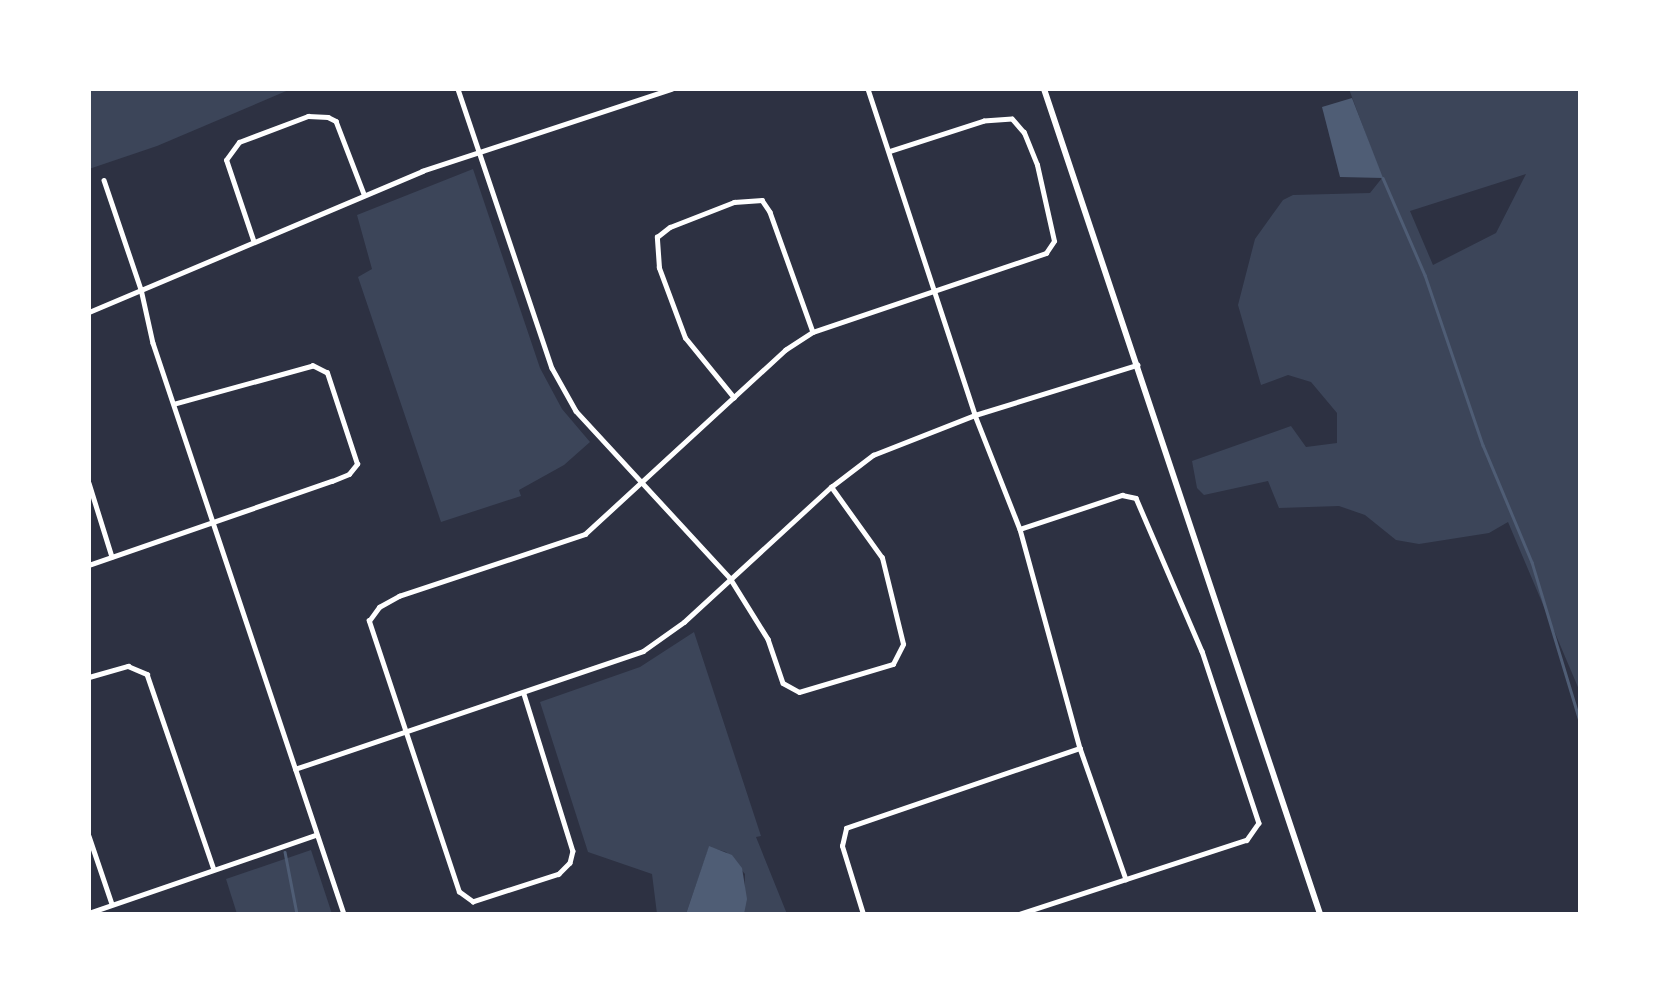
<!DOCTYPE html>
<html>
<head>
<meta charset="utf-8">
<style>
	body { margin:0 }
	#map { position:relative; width:1669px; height:1003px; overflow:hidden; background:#2d3142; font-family:"Open Sans",sans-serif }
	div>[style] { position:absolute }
	.green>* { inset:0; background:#3c4559 }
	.water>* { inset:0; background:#4f5d75 }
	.stream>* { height:2.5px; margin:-1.25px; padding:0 1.25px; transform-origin:1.25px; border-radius:1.25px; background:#4f5d75 }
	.minor>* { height:4.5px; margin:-2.25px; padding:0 2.25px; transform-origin:2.25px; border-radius:2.25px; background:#fff }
	.secondary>* { height:6px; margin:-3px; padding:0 3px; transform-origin:3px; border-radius:3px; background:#fff }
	span { translate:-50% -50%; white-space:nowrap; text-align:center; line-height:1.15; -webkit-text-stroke:5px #fff; paint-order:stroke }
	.frame { position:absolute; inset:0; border:91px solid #fff; pointer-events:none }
</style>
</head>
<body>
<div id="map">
	<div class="green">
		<i style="clip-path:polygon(89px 89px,291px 89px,157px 146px,89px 169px)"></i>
		<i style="clip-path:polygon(evenodd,1349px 89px,1580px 89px,1580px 692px,1508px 522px,1489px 533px,1419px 544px,1396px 540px,1365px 515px,1339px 506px,1279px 508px,1268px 481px,1204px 495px,1197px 488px,1192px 461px,1291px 426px,1306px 447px,1337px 443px,1337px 413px,1311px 382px,1288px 375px,1261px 385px,1238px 305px,1255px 239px,1283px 200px,1293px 195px,1370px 193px,1382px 178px,1349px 89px,1526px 174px,1496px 233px,1433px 265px,1410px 211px,1526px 174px)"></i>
		<i style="clip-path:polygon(473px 169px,540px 368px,562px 409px,590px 442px,564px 465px,519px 490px,521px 496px,441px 522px,358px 277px,372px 269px,357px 215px)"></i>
		<i style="clip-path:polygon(694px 632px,761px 836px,756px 837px,787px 914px,744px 914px,745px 874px,726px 852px,709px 847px,686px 914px,657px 914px,652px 874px,588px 852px,540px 702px,640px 667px)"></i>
		<i style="clip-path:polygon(311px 850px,332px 914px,237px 914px,226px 879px)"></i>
	</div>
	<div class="water">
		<i style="clip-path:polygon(1352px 98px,1383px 178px,1340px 177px,1322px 107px)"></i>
		<i style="clip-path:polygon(709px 846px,732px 855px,742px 868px,747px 899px,744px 914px,686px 914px)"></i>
	</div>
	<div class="stream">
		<i style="left:1383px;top:178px;width:106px;rotate:66.6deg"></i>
		<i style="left:1425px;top:275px;width:180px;rotate:71.2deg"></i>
		<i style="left:1483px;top:445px;width:127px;rotate:67.3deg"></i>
		<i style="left:1532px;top:562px;width:166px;rotate:73.2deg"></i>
		<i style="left:285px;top:852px;width:63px;rotate:79deg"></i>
	</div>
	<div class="minor">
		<i style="left:458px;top:89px;width:294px;rotate:71.4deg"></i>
		<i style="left:552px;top:368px;width:49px;rotate:60.8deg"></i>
		<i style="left:576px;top:411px;width:227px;rotate:47.3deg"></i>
		<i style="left:730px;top:578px;width:72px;rotate:58.1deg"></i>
		<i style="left:768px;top:639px;width:46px;rotate:71.2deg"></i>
		<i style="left:783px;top:683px;width:18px;rotate:29deg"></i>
		<i style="left:799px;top:692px;width:98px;rotate:-16.6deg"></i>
		<i style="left:893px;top:664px;width:22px;rotate:-63deg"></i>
		<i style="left:903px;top:644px;width:89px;rotate:-103.7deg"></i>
		<i style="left:882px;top:558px;width:87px;rotate:-125.7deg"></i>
		<i style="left:868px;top:89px;width:343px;rotate:71.8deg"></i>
		<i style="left:975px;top:415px;width:123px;rotate:68.5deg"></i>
		<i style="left:1020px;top:529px;width:227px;rotate:74.7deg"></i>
		<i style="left:1080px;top:748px;width:139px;rotate:70.7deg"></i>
		<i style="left:104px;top:180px;width:115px;rotate:71.3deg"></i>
		<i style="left:141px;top:289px;width:55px;rotate:77.5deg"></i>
		<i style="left:153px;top:343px;width:602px;rotate:71.5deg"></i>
		<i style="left:253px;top:240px;width:84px;rotate:-108.6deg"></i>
		<i style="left:226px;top:160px;width:22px;rotate:-54deg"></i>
		<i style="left:239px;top:142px;width:74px;rotate:-20.6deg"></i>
		<i style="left:308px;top:116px;width:20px;rotate:3deg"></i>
		<i style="left:328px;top:117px;width:9px;rotate:27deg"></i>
		<i style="left:336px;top:121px;width:78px;rotate:69deg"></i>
		<i style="left:89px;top:312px;width:362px;rotate:-22.9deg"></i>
		<i style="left:422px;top:171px;width:262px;rotate:-18.2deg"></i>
		<i style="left:734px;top:398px;width:77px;rotate:-129.2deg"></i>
		<i style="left:685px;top:338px;width:75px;rotate:-110.4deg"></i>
		<i style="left:659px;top:268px;width:31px;rotate:-94deg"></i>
		<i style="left:657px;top:237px;width:16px;rotate:-38deg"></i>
		<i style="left:670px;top:227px;width:69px;rotate:-21.3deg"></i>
		<i style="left:734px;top:202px;width:28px;rotate:-4deg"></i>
		<i style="left:762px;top:200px;width:14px;rotate:56deg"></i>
		<i style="left:770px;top:212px;width:127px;rotate:70.3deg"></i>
		<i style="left:89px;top:483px;width:77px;rotate:72.7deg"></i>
		<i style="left:1020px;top:529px;width:108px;rotate:-18.4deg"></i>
		<i style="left:1122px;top:495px;width:14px;rotate:12deg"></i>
		<i style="left:1136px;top:498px;width:167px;rotate:66.7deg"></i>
		<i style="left:1202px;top:651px;width:181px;rotate:71.7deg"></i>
		<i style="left:1259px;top:823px;width:21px;rotate:125deg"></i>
		<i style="left:1247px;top:840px;width:238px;rotate:161.9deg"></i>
		<i style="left:89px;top:565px;width:257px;rotate:-19.1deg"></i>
		<i style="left:332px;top:481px;width:18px;rotate:-22deg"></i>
		<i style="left:349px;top:474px;width:13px;rotate:-51deg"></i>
		<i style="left:357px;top:464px;width:96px;rotate:-108.2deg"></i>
		<i style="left:327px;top:373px;width:16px;rotate:-153deg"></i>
		<i style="left:313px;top:366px;width:143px;rotate:164.6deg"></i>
		<i style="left:89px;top:677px;width:41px;rotate:-15.8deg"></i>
		<i style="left:128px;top:666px;width:21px;rotate:23deg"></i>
		<i style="left:147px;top:674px;width:204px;rotate:71.1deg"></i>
		<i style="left:524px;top:694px;width:164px;rotate:72.7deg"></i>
		<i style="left:573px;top:851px;width:12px;rotate:104deg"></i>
		<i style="left:570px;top:863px;width:16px;rotate:135deg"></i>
		<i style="left:559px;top:874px;width:90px;rotate:162deg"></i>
		<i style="left:473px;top:902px;width:17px;rotate:-144deg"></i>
		<i style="left:459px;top:892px;width:286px;rotate:-108.4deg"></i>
		<i style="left:369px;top:621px;width:17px;rotate:-54deg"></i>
		<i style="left:379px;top:607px;width:23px;rotate:-29deg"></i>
		<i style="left:399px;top:596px;width:196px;rotate:-18.4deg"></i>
		<i style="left:585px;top:534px;width:272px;rotate:-42.6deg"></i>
		<i style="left:785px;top:350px;width:33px;rotate:-33deg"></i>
		<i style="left:813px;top:332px;width:246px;rotate:-18.7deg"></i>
		<i style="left:1046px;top:253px;width:14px;rotate:-56deg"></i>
		<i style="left:1054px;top:241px;width:78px;rotate:-102.6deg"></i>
		<i style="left:1037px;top:165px;width:35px;rotate:-112deg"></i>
		<i style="left:1024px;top:133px;width:18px;rotate:-131deg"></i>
		<i style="left:1012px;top:119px;width:28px;rotate:176deg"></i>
		<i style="left:984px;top:121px;width:98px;rotate:162.1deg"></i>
		<i style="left:295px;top:769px;width:367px;rotate:-18.7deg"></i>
		<i style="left:643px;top:651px;width:50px;rotate:-35.3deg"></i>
		<i style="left:684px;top:622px;width:200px;rotate:-42.6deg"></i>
		<i style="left:831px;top:487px;width:53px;rotate:-37.3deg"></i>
		<i style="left:873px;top:455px;width:110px;rotate:-21.4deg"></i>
		<i style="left:975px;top:415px;width:170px;rotate:-17.2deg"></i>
		<i style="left:89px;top:836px;width:72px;rotate:71.3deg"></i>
		<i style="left:89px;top:913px;width:240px;rotate:-19deg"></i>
		<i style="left:863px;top:914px;width:71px;rotate:-107.2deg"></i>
		<i style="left:842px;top:846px;width:18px;rotate:-77deg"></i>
		<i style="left:846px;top:828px;width:247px;rotate:-18.9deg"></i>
	</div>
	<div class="secondary">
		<i style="left:1044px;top:89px;width:870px;rotate:71.5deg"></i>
	</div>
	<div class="frame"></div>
</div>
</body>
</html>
